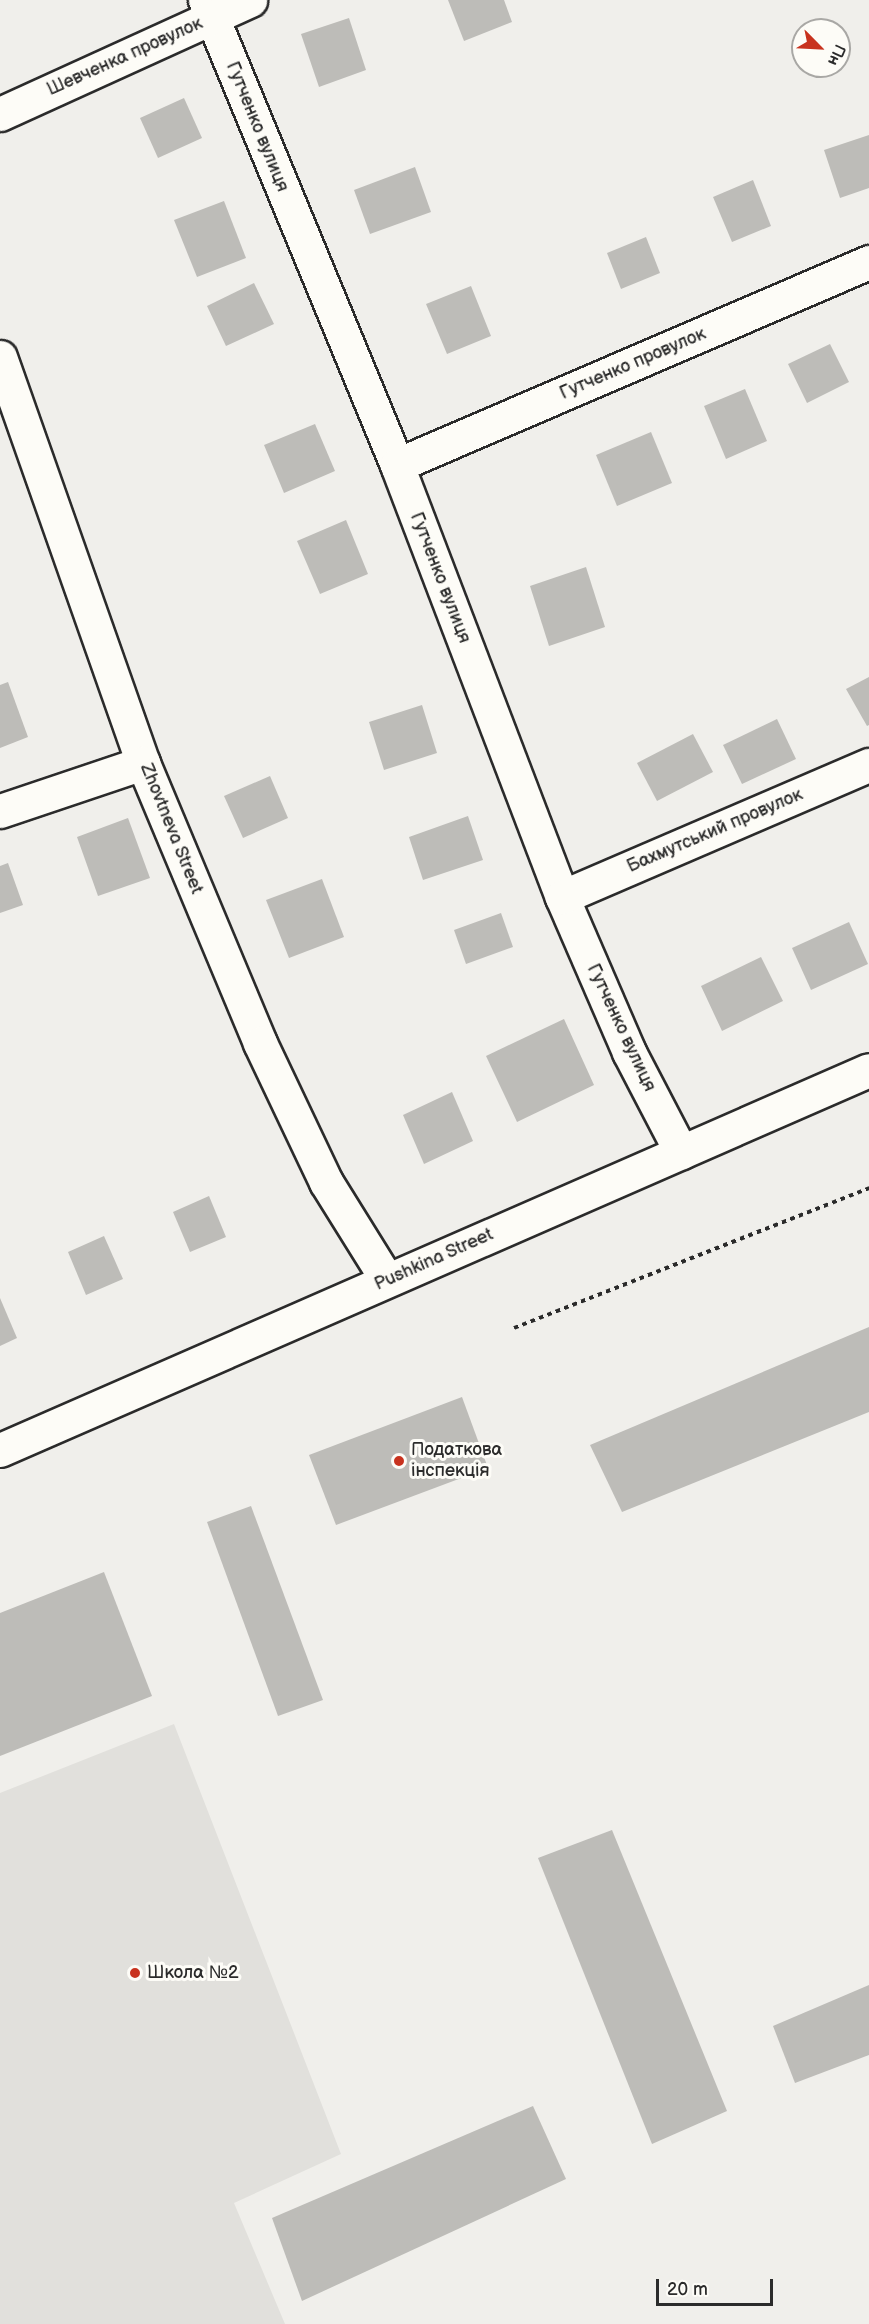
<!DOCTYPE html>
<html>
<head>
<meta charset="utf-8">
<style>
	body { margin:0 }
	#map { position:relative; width:869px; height:2324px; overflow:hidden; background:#f0efeb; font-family:"Balsamiq Sans",sans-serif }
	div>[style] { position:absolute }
	.built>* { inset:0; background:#e1e0dc }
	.building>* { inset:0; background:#bdbcb8 }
	.path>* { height:4px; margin-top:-2px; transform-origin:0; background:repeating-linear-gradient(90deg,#2b2b2b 0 4.5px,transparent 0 9px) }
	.roads { filter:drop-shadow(2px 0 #2b2b2b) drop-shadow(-2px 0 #2b2b2b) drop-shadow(0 2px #2b2b2b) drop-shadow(0 -2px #2b2b2b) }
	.street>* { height:33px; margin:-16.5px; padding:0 16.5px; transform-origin:16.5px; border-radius:16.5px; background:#fdfcf7 }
	.secondary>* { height:33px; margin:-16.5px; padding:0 16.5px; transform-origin:16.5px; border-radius:16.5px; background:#fdfcf7 }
	.dots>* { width:16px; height:16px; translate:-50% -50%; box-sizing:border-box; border:3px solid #fdfcf7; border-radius:50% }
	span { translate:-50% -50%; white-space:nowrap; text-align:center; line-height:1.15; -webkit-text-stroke:6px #fdfcf7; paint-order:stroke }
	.street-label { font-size:18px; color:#2b2b2b }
	.poi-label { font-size:18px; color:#2b2b2b }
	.left { translate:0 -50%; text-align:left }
	.north { position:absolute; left:791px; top:18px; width:60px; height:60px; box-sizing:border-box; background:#fdfcf7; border:2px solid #a9a8a5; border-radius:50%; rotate:114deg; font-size:16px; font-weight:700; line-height:24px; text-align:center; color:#2b2b2b }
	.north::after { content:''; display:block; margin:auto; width:21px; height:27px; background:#c8321e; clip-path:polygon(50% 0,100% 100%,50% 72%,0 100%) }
	.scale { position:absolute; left:656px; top:2279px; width:117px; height:27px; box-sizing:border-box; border:3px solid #2b2b2b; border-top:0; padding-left:8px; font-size:18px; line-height:21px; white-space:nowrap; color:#2b2b2b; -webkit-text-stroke:4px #fdfcf7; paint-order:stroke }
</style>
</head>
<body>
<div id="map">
	<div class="built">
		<i style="clip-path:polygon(174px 1724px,341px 2154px,234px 2203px,285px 2324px,0 2324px,0 1793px)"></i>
	</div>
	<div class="building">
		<i style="clip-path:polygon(448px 0,504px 0,512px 22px,464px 41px)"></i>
		<i style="clip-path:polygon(349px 18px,366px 70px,319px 87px,301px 34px)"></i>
		<i style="clip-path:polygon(184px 98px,202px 138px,158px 158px,140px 118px)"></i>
		<i style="clip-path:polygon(869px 135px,869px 188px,840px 198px,824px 150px)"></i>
		<i style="clip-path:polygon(415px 167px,431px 212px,370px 234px,354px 190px)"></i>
		<i style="clip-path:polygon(753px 180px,771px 226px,732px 242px,713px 197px)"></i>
		<i style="clip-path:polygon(224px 201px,246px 258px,197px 277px,174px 220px)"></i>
		<i style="clip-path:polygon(646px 237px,660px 273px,621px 289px,607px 253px)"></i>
		<i style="clip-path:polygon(254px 283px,274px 324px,226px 346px,207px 306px)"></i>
		<i style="clip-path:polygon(471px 286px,491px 336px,447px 354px,426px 304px)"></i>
		<i style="clip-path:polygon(830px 344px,849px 382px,807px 403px,788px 364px)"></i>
		<i style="clip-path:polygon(745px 389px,767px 441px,726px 459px,704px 406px)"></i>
		<i style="clip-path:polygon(315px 424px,335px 471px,284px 493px,264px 445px)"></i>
		<i style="clip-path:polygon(651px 432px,672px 483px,617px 506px,596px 455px)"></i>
		<i style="clip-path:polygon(346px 520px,368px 574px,320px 594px,297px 541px)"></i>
		<i style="clip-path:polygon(586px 567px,605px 627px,549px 646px,530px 586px)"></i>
		<i style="clip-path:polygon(869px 677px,869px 725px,867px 726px,846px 689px)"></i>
		<i style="clip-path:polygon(8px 682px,28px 737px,0 748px,0 685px)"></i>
		<i style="clip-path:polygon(422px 705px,437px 753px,384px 770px,369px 722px)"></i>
		<i style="clip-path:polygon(777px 719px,796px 759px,742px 784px,723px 745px)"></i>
		<i style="clip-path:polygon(693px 734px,713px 772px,657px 801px,637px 763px)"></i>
		<i style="clip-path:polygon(270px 776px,288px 818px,243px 838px,224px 796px)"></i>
		<i style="clip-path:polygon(468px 816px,483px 860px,423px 880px,409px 837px)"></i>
		<i style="clip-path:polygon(128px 818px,150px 878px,98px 896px,77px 837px)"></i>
		<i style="clip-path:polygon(8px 863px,23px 905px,0 913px,0 866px)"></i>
		<i style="clip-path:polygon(322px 879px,344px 937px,289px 958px,266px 900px)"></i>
		<i style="clip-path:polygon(501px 913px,513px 947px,466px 964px,454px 930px)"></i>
		<i style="clip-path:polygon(849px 922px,868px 964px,811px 990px,792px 948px)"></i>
		<i style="clip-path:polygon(761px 957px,783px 1001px,722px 1031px,701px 986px)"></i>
		<i style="clip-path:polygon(564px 1019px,594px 1085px,517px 1122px,486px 1056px)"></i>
		<i style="clip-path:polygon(452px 1092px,473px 1141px,424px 1164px,403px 1115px)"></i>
		<i style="clip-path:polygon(209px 1196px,226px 1237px,190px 1252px,173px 1212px)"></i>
		<i style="clip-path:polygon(104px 1236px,123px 1279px,86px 1295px,68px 1252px)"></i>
		<i style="clip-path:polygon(0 1298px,17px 1338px,0 1346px)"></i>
		<i style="clip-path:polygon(869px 1327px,869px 1412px,622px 1512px,590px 1445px)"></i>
		<i style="clip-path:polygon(462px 1397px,488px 1468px,336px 1525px,309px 1455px)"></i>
		<i style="clip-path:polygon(251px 1506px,323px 1700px,278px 1716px,207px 1522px)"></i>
		<i style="clip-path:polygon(104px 1572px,152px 1696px,0 1756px,0 1613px)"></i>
		<i style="clip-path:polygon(612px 1830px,727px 2111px,652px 2144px,538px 1858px)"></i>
		<i style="clip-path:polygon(869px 1985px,869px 2055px,795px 2083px,773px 2026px)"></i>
		<i style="clip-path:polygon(533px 2106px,566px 2179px,302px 2301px,272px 2218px)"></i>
	</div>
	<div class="path">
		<i style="left:514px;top:1328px;width:382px;rotate:-21.5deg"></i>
	</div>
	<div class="roads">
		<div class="street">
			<i style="left:205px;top:0;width:503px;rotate:67.56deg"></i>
			<i style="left:397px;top:465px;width:462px;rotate:69.1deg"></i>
			<i style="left:562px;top:897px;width:169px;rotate:66.6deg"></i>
			<i style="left:629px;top:1052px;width:113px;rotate:62.5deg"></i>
			<i style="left:0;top:114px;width:275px;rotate:-24.5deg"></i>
			<i style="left:0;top:357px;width:430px;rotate:70.6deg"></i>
			<i style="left:143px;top:763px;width:303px;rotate:67.3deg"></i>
			<i style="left:260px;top:1043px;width:154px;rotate:64.6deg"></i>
			<i style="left:326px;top:1182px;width:115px;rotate:58.1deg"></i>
			<i style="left:397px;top:465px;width:514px;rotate:-23.27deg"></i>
			<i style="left:0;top:811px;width:151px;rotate:-18.6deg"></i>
			<i style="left:562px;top:897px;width:334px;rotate:-23.3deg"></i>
		</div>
		<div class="secondary">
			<i style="left:0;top:1450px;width:948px;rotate:-23.62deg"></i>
		</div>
	</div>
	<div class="dots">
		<i style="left:399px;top:1461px;background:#c8321e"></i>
		<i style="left:135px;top:1973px;background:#c8321e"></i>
	</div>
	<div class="street-label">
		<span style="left:125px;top:57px;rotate:-24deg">Шевченка провулок</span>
		<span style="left:257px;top:127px;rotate:68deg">Гутченко вулиця</span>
		<span style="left:633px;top:364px;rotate:-23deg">Гутченко провулок</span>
		<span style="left:440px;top:578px;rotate:69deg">Гутченко вулиця</span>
		<span style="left:171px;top:829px;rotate:68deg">Zhovtneva Street</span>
		<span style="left:715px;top:831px;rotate:-23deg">Бахмутський провулок</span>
		<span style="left:621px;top:1028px;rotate:65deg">Гутченко вулиця</span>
		<span style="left:434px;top:1260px;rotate:-24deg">Pushkina Street</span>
	</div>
	<div class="poi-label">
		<span class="left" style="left:411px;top:1461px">Податкова<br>інспекція</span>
		<span class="left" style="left:147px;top:1973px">Школа №2</span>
	</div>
	<div class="north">Пн</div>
	<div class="scale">20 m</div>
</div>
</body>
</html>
